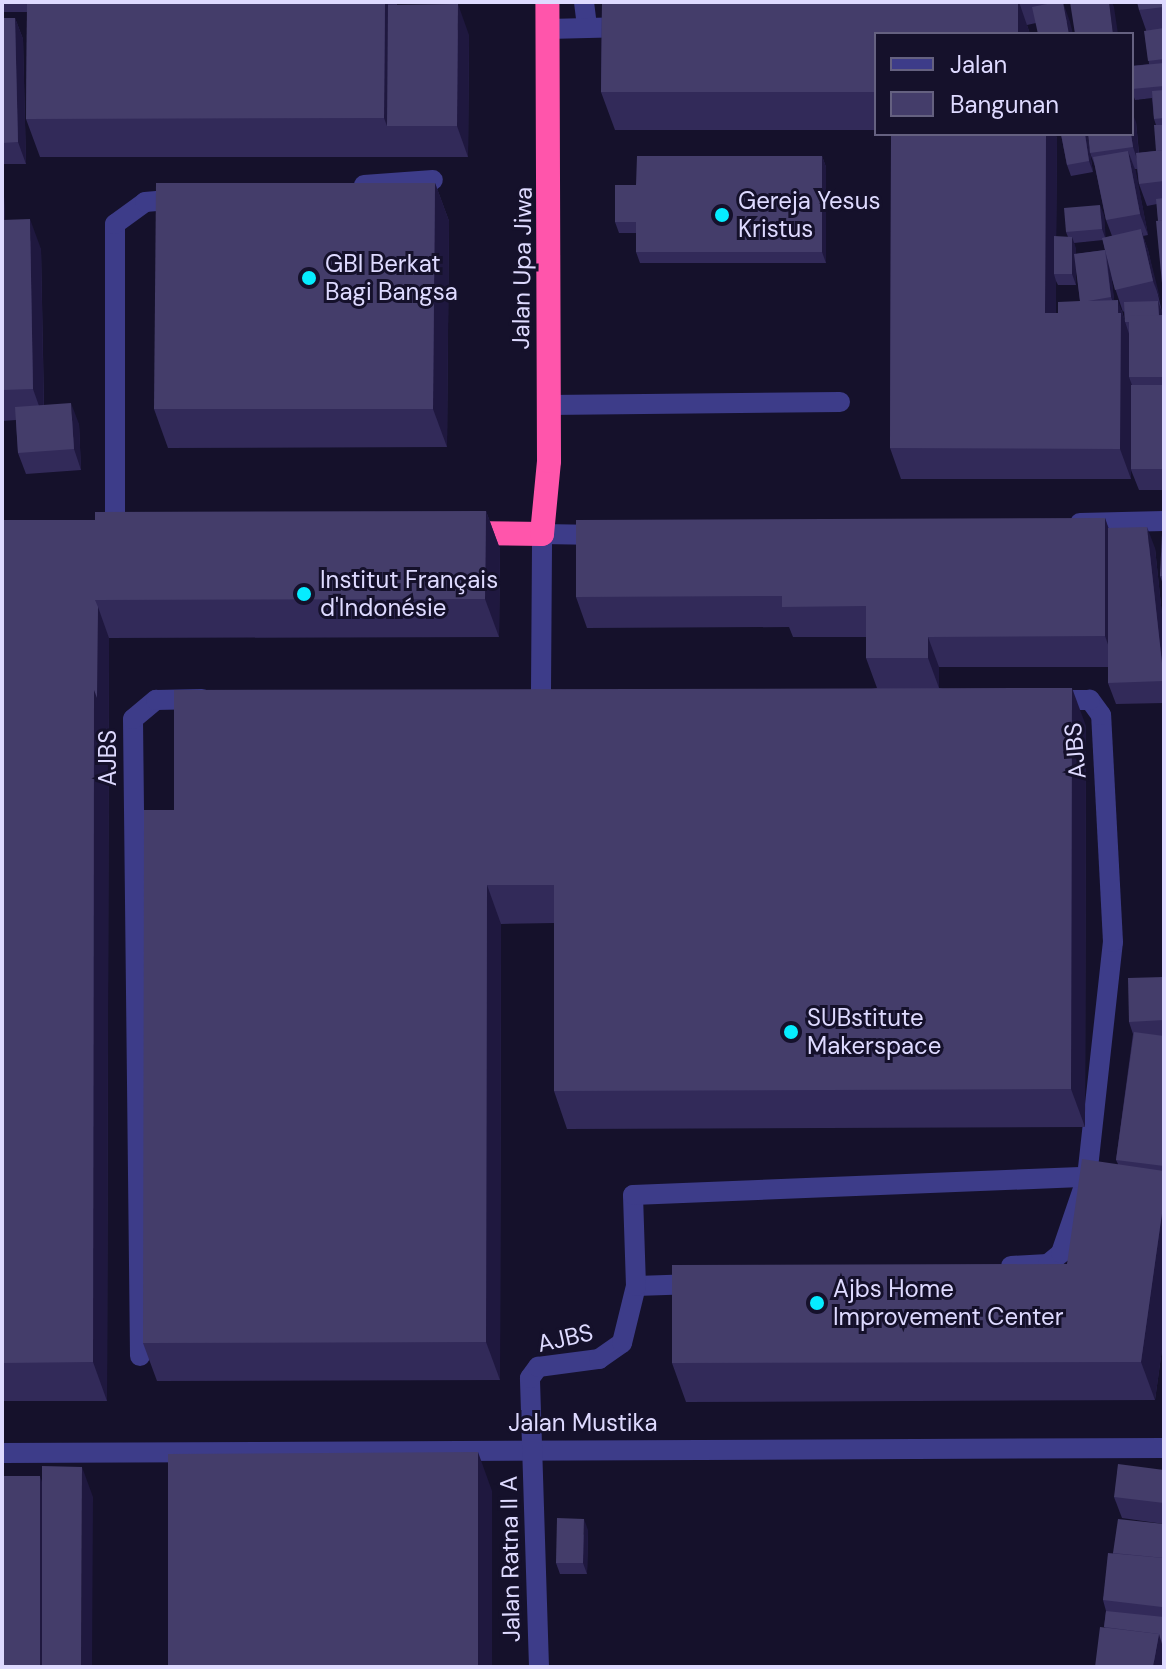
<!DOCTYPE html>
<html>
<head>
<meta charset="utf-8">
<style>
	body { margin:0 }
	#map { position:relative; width:1166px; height:1669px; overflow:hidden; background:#15112b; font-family:"DM Sans",sans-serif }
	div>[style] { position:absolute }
	.minor>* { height:20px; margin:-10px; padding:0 10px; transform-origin:10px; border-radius:10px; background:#3d3c89 }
	.highway>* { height:24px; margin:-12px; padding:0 12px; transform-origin:12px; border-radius:12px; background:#ff55ab }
	.wall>* { inset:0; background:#322a59 }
	.shaded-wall>* { inset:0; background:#1f183f }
	.building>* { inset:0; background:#443d6a }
	.dots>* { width:22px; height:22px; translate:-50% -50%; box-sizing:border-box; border:4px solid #15112b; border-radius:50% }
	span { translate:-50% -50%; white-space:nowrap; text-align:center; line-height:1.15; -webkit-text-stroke:6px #15112b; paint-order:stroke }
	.poi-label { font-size:24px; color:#dedaff }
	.left { translate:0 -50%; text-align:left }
	.street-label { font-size:24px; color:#dedaff }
	.frame { position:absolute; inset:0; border:4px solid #dedaff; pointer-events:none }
	.legend { position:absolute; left:874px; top:32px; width:260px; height:104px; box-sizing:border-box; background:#15112b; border:2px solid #656180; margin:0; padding:10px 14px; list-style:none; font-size:24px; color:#dedaff }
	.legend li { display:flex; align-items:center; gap:16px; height:40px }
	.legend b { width:40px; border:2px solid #656180 }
</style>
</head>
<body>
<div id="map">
	<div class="minor">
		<i style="left:584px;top:2px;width:26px;rotate:83deg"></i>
		<i style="left:548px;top:29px;width:80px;rotate:-1.4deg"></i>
		<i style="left:364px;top:185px;width:69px;rotate:-4.1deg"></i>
		<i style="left:549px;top:405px;width:291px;rotate:-0.6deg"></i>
		<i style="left:1080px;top:523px;width:84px;rotate:-1.4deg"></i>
		<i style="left:115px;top:530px;width:306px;rotate:-90deg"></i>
		<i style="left:115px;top:224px;width:37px;rotate:-36deg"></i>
		<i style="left:145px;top:202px;width:35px;rotate:-5deg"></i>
		<i style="left:541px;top:690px;width:156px;rotate:-89.6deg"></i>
		<i style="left:542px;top:534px;width:58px;rotate:1deg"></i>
		<i style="left:1011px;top:1266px;width:37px;rotate:-3deg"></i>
		<i style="left:1048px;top:1264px;width:17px;rotate:-40deg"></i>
		<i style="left:1061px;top:1253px;width:80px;rotate:-71.1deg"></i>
		<i style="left:1087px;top:1177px;width:236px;rotate:-83.7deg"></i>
		<i style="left:1113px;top:942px;width:227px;rotate:-93deg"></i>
		<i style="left:1101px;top:715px;width:19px;rotate:-126deg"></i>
		<i style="left:1090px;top:700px;width:40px;rotate:180deg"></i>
		<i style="left:636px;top:1286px;width:60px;rotate:-1.9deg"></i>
		<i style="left:140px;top:1356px;width:637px;rotate:-90.63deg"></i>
		<i style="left:133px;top:719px;width:30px;rotate:-40deg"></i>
		<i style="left:156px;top:700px;width:46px;rotate:-1.2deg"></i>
		<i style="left:2px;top:1453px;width:1162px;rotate:-0.25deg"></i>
		<i style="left:539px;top:1667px;width:289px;rotate:-91.8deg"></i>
		<i style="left:530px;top:1378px;width:14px;rotate:-54deg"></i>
		<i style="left:538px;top:1367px;width:62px;rotate:-7.5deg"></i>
		<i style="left:599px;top:1359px;width:28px;rotate:-35deg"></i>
		<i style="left:622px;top:1343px;width:59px;rotate:-76.2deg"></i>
		<i style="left:636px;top:1286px;width:91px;rotate:-91.9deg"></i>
		<i style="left:633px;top:1195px;width:454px;rotate:-2.3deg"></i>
	</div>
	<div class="highway">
		<i style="left:464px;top:533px;width:78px;rotate:0.7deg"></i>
		<i style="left:542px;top:534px;width:73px;rotate:-84.5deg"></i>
		<i style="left:549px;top:461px;width:459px;rotate:-90.2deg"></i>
	</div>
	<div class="wall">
		<i style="clip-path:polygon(2px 2px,397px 2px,397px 5px,469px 35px,468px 157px,40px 157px,26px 119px,27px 12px,2px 12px)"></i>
		<i style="clip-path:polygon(602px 2px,1045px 2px,1046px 4px,1070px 22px,1036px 23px,1027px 25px,1030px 34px,876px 34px,876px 130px,615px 130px,601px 92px)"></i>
		<i style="clip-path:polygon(evenodd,1164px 2px,1164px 304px,1157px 204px,1147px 206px,1139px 184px,1137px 169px,1135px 169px,1148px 235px,1143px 236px,1148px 250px,1164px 321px,1164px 490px,1139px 490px,1131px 470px,1131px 479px,901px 479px,890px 448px,891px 134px,1055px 134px,1057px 138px,1056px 237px,1068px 237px,1066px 232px,1104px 215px,1105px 238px,1112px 236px,1106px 220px,1095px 166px,1090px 153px,1136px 122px,1139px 153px,1156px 151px,1156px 125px,1154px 119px,1152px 98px,1135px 100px,1132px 92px,1132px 66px,1149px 64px,1146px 30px,1139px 10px,1164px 2px,1103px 240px,1105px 250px,1076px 254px,1074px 243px,1103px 240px,1164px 2px,1076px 267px,1080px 301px,1058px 313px,1056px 313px,1056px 281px,1058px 285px,1076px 285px,1076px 267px,1164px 2px,1111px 276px,1123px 312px,1124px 311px,1125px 322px,1122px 311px,1114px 300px,1111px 276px)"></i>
		<i style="clip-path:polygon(2px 18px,15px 18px,23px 39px,26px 164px,2px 164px)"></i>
		<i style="clip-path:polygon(1061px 134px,1087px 134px,1093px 172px,1071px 176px,1067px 165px)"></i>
		<i style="clip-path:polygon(822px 156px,826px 167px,826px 263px,640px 263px,636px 252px,636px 233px,619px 233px,615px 222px,636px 185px)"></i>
		<i style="clip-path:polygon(2px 167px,3px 171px,5px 220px,41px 249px,44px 405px,79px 424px,81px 470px,26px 474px,18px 453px,16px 420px,2px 421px)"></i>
		<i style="clip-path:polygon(435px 183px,449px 221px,447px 447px,168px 448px,154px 409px)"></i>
		<i style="clip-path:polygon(486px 511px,500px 549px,499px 637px,109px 638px,107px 1401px,2px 1401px,2px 520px,95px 520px)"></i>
		<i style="clip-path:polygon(1105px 518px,1108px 528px,1155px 548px,1164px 634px,1164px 703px,1116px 704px,1108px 683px,1108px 667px,939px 667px,939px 688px,1086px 726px,1085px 1127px,567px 1129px,554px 1091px,554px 923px,501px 924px,500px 1380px,157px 1381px,143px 1343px,174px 810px,877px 688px,866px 658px,866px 637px,793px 637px,789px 627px,587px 628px,576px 597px)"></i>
		<i style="clip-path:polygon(1164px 534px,1164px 587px,1160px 576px)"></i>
		<i style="clip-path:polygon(1164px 977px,1164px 1335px,1155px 1400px,686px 1402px,672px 1363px,1067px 1264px,1118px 1164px,1116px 1160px,1133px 1034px,1129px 1022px)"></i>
		<i style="clip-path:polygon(1164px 1470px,1164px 1524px,1122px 1518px,1114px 1497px)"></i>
		<i style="clip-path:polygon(1164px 1524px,1164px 1667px,1104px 1627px,1106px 1611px,1103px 1600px,1113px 1553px)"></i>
		<i style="clip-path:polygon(588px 1530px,587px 1574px,560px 1574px,556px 1563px)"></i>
	</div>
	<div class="shaded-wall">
		<i style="clip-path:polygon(385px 2px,387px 2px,399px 35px,387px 126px,384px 118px)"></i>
		<i style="clip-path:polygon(1018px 2px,1019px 2px,1030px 34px,1018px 34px)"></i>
		<i style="clip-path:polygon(1063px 2px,1070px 22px,1073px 34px,1069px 34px)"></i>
		<i style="clip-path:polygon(1109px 2px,1112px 2px,1114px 7px,1118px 34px,1113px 34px)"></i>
		<i style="clip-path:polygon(458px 4px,469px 35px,468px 157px,457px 126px)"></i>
		<i style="clip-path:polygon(15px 18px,23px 39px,26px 164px,18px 142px)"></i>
		<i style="clip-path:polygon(1132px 112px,1136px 122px,1140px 168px,1133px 147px,1131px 134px)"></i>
		<i style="clip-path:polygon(1046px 134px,1055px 134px,1057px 138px,1056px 274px,1054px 274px,1056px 281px,1056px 343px,1045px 313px)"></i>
		<i style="clip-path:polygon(1085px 134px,1087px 134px,1093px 172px,1089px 161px)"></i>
		<i style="clip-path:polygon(1128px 151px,1136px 172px,1148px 235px,1140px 214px)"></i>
		<i style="clip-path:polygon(822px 156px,826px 167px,826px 263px,822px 252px)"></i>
		<i style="clip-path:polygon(2px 167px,3px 171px,6px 246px,2px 235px)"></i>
		<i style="clip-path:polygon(435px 183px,449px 221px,447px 447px,433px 409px)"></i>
		<i style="clip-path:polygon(1100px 205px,1104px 215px,1106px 240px,1102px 229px)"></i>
		<i style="clip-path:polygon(30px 219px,41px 249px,44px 420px,33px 389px)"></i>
		<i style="clip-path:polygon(1141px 229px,1148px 250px,1161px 302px,1153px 281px)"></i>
		<i style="clip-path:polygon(1072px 237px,1076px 248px,1076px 285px,1072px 274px)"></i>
		<i style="clip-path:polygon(1106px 250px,1110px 261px,1115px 308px,1111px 297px)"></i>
		<i style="clip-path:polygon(1118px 300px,1132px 343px,1129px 377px,1132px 385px,1131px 479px,1120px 449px)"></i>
		<i style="clip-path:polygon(1158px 301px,1162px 312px,1164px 321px,1164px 383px,1162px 377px)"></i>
		<i style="clip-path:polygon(71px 403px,79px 424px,81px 470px,74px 449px)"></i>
		<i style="clip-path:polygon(486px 511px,500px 549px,499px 637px,485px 599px)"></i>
		<i style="clip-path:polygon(1105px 518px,1116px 549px,1116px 667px,1105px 636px)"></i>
		<i style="clip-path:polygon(1147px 527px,1155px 548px,1164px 634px,1164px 683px)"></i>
		<i style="clip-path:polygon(98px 607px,109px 638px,107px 1401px,93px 1362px,94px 690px)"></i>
		<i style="clip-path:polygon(928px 637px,939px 667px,939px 688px,928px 658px)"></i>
		<i style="clip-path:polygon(1072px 688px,1086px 726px,1085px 1127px,1071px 1089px)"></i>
		<i style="clip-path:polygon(487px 885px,501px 924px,500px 1380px,486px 1342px)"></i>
		<i style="clip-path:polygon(1164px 1199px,1164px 1335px,1155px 1400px,1141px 1362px)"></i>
		<i style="clip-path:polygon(478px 1452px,492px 1491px,492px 1667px,478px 1667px)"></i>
		<i style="clip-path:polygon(82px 1467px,93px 1497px,92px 1667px,81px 1667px)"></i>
		<i style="clip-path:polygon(40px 1476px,51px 1507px,51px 1667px,40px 1667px)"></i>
		<i style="clip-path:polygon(584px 1519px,588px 1530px,587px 1574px,583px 1563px)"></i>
		<i style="clip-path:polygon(1164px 1587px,1164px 1614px,1162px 1607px)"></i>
		<i style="clip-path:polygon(1164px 1630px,1164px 1667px,1153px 1667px,1159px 1634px)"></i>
	</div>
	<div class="building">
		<i style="clip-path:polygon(27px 2px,385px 2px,384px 118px,26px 119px)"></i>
		<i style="clip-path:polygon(602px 2px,1018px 2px,1018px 34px,876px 34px,876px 92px,601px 92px)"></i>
		<i style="clip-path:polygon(1057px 2px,1063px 2px,1069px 34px,1038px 34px,1032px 7px)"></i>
		<i style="clip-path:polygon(1070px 2px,1109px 2px,1113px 34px,1075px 34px)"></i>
		<i style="clip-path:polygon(1137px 2px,1164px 2px,1164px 7px,1139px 10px)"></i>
		<i style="clip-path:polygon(458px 4px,457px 126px,387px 126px,388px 5px)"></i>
		<i style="clip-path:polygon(2px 18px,15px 18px,18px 142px,2px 143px)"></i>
		<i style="clip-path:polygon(1164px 28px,1164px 59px,1148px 61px,1144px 31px)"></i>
		<i style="clip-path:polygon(1164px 63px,1164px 86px,1132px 89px,1132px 66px)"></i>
		<i style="clip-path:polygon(1164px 90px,1164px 118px,1154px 119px,1152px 91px)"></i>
		<i style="clip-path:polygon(1154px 125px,1164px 125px,1164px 150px,1156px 151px)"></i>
		<i style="clip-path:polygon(891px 134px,1046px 134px,1045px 313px,1121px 313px,1120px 449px,890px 448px)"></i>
		<i style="clip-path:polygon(1061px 134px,1085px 134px,1089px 161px,1067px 165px)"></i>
		<i style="clip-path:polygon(1088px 134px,1131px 134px,1133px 147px,1090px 153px)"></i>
		<i style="clip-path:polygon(1164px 150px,1164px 181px,1139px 184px,1136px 153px)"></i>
		<i style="clip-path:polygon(1128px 151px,1140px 214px,1106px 220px,1093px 157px)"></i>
		<i style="clip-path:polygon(637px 156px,822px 156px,822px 252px,636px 252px,636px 222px,615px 222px,615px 185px,636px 185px)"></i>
		<i style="clip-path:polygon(156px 183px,435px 183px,433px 409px,154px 409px)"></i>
		<i style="clip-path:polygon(1164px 198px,1164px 220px,1158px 221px,1156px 199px)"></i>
		<i style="clip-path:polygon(1100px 205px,1102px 229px,1066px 232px,1064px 208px)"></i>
		<i style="clip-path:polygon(30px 219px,33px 389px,2px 390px,2px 220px)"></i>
		<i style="clip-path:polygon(1164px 220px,1164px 304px,1156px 221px)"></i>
		<i style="clip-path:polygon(1141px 229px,1153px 281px,1115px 290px,1102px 238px)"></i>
		<i style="clip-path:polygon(1054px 236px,1072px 237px,1072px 274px,1054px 274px)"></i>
		<i style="clip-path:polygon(1105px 250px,1111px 297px,1088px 301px,1118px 300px,1118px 313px,1058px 313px,1058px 302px,1080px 301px,1074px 254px)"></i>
		<i style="clip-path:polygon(1158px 301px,1159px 316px,1129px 316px,1129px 322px,1125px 322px,1124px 302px)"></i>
		<i style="clip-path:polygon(1162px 315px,1162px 377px,1129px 377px,1129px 316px)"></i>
		<i style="clip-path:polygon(1131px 385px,1164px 385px,1164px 469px,1131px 469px)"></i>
		<i style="clip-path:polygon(71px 403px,74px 449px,18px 453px,15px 407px)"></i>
		<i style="clip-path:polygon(486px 511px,485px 599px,95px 600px,95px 512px)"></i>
		<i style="clip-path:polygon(1105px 518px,1105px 636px,928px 637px,928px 658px,866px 658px,866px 606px,782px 607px,782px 596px,576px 597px,576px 520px)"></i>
		<i style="clip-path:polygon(2px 520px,95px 520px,95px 600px,98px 607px,97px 698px,94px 690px,2px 690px)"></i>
		<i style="clip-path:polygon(1147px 527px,1164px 681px,1108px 683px,1108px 528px)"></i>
		<i style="clip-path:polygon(1162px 533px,1164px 534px,1164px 576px,1160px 576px)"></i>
		<i style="clip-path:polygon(1072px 688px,1071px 1089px,554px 1091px,554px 885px,487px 885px,486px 1342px,143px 1343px,144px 810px,174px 810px,174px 690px)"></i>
		<i style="clip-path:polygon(2px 690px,94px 690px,93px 1362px,2px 1363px)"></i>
		<i style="clip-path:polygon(1164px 977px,1164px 1020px,1129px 1022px,1128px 978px)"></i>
		<i style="clip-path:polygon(1134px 1032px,1164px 1036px,1164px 1166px,1116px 1160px)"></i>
		<i style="clip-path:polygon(1082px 1159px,1164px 1171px,1164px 1199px,1141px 1362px,672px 1363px,672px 1265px,1067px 1264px)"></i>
		<i style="clip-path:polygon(478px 1452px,478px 1667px,168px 1667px,168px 1454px)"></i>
		<i style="clip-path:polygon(1118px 1464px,1164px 1470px,1164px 1503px,1114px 1497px)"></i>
		<i style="clip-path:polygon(42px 1466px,82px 1467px,81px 1667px,42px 1667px)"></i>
		<i style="clip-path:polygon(2px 1476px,40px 1476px,40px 1667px,2px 1667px)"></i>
		<i style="clip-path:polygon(557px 1518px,584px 1519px,583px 1563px,556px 1563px)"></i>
		<i style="clip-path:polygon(1118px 1519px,1164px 1524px,1164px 1558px,1113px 1553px)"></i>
		<i style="clip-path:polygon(1108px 1553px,1164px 1558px,1164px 1587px,1162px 1607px,1103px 1600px)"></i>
		<i style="clip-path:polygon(1106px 1611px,1164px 1617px,1162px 1644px,1159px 1634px,1104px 1627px)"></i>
		<i style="clip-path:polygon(1100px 1627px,1159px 1634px,1153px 1667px,1095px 1667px)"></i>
	</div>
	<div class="dots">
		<i style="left:722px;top:215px;background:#06ecff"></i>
		<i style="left:309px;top:278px;background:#06ecff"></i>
		<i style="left:304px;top:594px;background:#06ecff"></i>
		<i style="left:791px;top:1032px;background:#06ecff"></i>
		<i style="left:817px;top:1303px;background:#06ecff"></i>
	</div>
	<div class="poi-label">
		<span class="left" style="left:738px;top:215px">Gereja Yesus<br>Kristus</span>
		<span class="left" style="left:325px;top:278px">GBI Berkat<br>Bagi Bangsa</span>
		<span class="left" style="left:320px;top:594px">Institut Français<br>d'Indonésie</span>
		<span class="left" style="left:807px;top:1032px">SUBstitute<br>Makerspace</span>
		<span class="left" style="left:833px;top:1303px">Ajbs Home<br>Improvement Center</span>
	</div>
	<div class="street-label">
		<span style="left:522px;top:268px;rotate:-89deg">Jalan Upa Jiwa</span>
		<span style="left:1075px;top:751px;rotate:-95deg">AJBS</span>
		<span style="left:108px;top:758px;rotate:-90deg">AJBS</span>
		<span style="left:565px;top:1338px;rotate:-13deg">AJBS</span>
		<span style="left:583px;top:1423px">Jalan Mustika</span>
		<span style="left:510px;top:1559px;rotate:-91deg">Jalan Ratna II A</span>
	</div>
	<div class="frame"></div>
	<ul class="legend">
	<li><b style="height:10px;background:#3d3c89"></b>Jalan</li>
	<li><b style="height:22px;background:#443d6a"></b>Bangunan</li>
	</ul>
</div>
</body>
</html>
